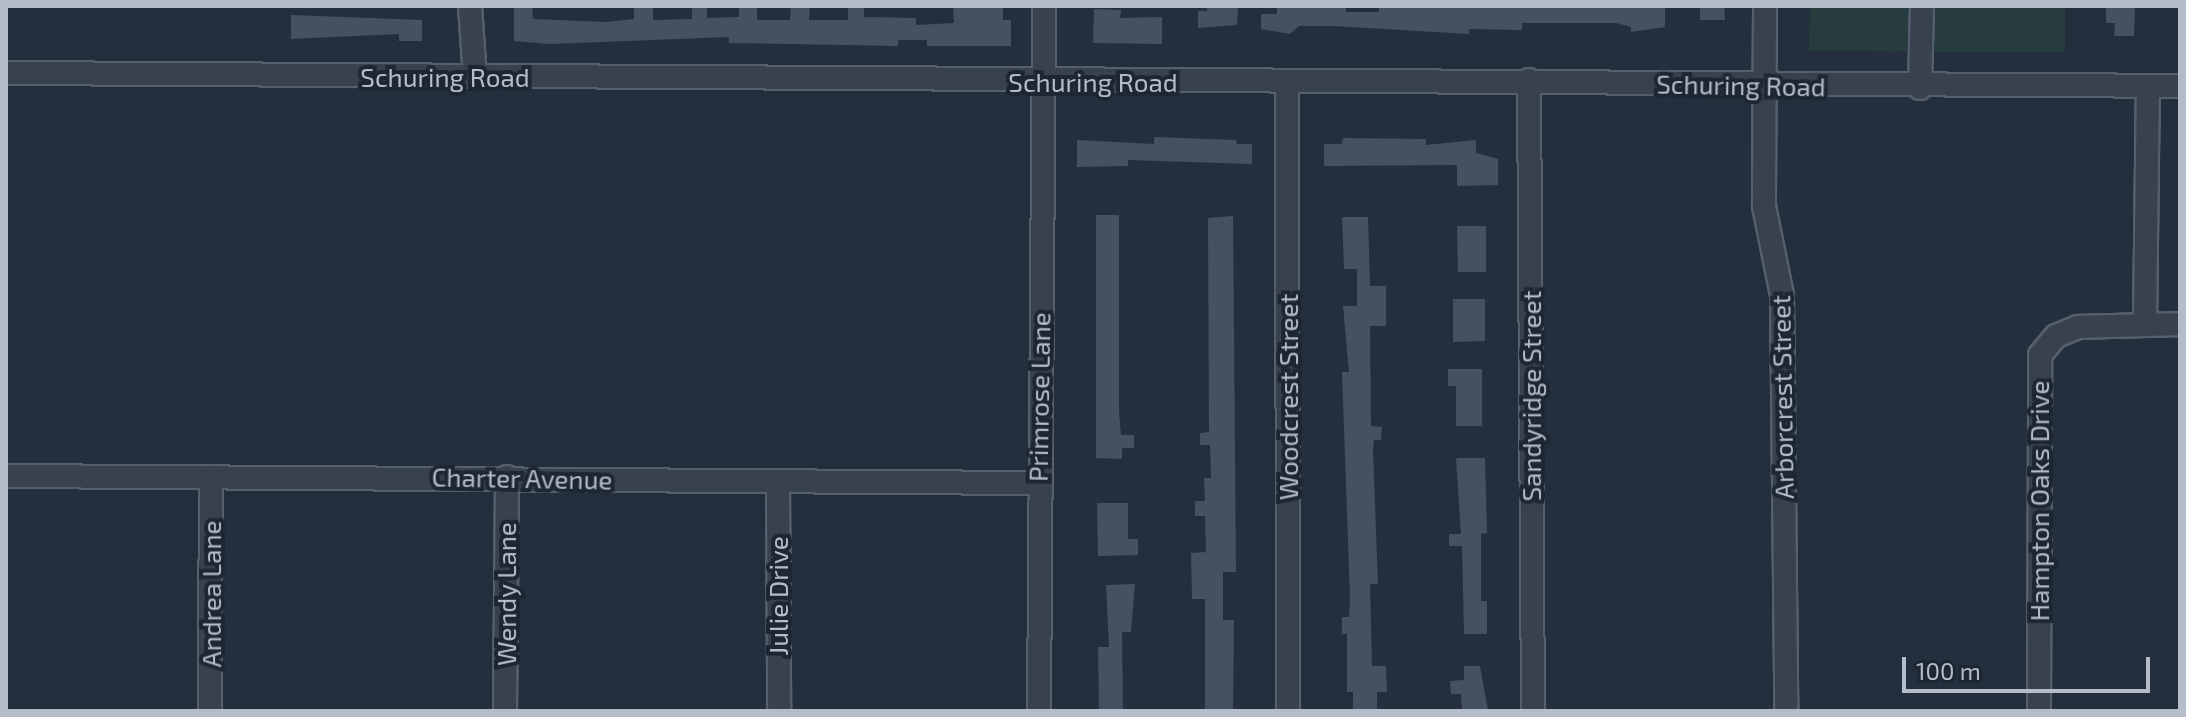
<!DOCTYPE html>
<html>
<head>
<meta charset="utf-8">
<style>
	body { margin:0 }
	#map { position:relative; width:2186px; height:717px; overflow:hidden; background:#242f3e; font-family:"Exo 2",sans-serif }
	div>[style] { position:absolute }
	.green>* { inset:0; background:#263c3f }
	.building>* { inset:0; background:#455162 }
	.roads { filter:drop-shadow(2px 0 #565f6c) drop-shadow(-2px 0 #565f6c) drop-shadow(0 2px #565f6c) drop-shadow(0 -2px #565f6c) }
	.minor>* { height:22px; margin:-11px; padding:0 11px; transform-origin:11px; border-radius:11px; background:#38414e }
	span { translate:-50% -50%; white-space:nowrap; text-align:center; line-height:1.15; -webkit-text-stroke:8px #1d2633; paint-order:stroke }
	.street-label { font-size:26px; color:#b4bcc9 }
	.frame { position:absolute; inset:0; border:8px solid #b4bcc9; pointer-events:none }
	.scale { position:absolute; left:1902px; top:657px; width:248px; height:36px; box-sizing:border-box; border:4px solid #b4bcc9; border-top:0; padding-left:10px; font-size:24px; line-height:28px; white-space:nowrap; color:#b4bcc9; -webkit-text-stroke:6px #1d2633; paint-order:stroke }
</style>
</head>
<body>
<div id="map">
	<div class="green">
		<i style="clip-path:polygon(1810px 6px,2065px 6px,2065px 52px,1809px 51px)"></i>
	</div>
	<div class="building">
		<i style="clip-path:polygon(514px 6px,532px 6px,533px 19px,606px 22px,634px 19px,634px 6px,653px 6px,653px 20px,692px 19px,692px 6px,707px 6px,707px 18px,739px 17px,739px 6px,757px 6px,757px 20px,790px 20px,791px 6px,810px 6px,809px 20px,848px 20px,848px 6px,864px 6px,864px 17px,916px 18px,916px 25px,954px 23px,953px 6px,1003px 6px,1003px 20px,1011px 20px,1011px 46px,927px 46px,927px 40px,898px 40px,898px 46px,729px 43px,729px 37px,550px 44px,514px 41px)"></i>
		<i style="clip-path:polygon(1207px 6px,1238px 6px,1237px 25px,1198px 28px,1198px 11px,1207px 11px)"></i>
		<i style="clip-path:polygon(1277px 6px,1346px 7px,1346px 12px,1379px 12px,1379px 6px,1665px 6px,1665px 27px,1631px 32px,1631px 27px,1616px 23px,1522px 23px,1522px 30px,1469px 29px,1469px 34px,1334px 26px,1299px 26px,1290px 34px,1261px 29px,1261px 14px,1277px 14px)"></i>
		<i style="clip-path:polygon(1700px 6px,1724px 6px,1725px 20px,1700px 20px)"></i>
		<i style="clip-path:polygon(2106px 6px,2135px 6px,2134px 36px,2114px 36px,2115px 23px,2106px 23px)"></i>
		<i style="clip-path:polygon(1094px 9px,1121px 10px,1120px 18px,1162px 17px,1162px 44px,1093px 43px)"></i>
		<i style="clip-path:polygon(291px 15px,422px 20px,422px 41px,399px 41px,399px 34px,291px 39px)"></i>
		<i style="clip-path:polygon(1154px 137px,1236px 140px,1237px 144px,1252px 144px,1252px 164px,1128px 160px,1128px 166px,1077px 167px,1077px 140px,1154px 144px)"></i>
		<i style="clip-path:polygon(1343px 138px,1426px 139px,1426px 145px,1476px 140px,1476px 153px,1498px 159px,1498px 185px,1457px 186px,1457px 165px,1324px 166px,1324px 144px,1342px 144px)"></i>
		<i style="clip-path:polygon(1096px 215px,1119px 215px,1119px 412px,1121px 435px,1134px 435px,1134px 448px,1122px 448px,1122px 459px,1096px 458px)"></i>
		<i style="clip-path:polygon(1233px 216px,1236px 572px,1223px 572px,1223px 620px,1234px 620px,1233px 711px,1205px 711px,1205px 599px,1192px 599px,1191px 553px,1206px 552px,1205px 516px,1195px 516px,1195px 501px,1205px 501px,1204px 478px,1211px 478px,1210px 445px,1200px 445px,1200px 433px,1209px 432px,1208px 218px)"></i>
		<i style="clip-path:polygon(1342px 217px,1368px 217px,1370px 286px,1386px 286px,1386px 326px,1370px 326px,1371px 426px,1382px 427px,1381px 440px,1374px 440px,1373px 450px,1378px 584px,1370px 584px,1372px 666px,1386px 666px,1387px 692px,1377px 692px,1377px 709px,1353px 709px,1353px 692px,1347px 692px,1347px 634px,1342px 634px,1342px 617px,1349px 617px,1350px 599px,1342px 372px,1349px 372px,1343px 306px,1357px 306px,1357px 269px,1344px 269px)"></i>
		<i style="clip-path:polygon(1457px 226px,1486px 226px,1486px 272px,1458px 272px)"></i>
		<i style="clip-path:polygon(1453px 299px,1485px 299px,1485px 341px,1453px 342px)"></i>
		<i style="clip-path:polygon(1448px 369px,1482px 369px,1482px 426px,1456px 426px,1456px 386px,1448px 386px)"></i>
		<i style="clip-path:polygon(1456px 458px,1485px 458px,1487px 533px,1481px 534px,1481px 601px,1487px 601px,1487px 634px,1464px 634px,1462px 546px,1449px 546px,1449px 534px,1461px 534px)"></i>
		<i style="clip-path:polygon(1097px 503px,1128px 503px,1128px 539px,1138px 539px,1138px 555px,1098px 556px)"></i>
		<i style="clip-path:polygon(1135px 584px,1131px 632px,1122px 632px,1123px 711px,1099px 711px,1098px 647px,1109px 647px,1106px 585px)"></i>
		<i style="clip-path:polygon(1464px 666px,1480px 666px,1488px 710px,1462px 710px,1461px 694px,1451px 694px,1450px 681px,1464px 680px)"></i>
	</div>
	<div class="roads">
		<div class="minor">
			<i style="left:470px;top:6px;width:71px;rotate:86deg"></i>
			<i style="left:1765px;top:6px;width:200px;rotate:90.3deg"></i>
			<i style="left:1764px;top:206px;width:91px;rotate:78.6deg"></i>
			<i style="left:1782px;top:295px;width:416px;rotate:89.4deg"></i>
			<i style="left:6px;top:73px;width:2174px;rotate:0.34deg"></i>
			<i style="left:1529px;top:80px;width:631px;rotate:89.64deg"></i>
			<i style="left:1287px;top:83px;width:628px;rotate:89.91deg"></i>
			<i style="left:1920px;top:88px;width:82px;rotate:-88.6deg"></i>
			<i style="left:2145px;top:324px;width:237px;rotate:-89.3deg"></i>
			<i style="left:6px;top:476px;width:1032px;rotate:0.39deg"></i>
			<i style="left:778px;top:482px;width:229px;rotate:89.7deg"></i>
			<i style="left:210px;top:711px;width:233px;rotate:-89.8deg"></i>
			<i style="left:505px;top:711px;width:234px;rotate:-89.5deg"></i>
			<i style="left:1039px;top:711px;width:705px;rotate:-89.59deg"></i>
			<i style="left:2039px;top:711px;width:356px;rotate:-89.8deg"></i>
			<i style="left:2040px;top:355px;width:25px;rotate:-50deg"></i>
			<i style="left:2056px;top:336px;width:24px;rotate:-22deg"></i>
			<i style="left:2078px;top:327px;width:102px;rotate:-1.7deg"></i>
		</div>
	</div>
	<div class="street-label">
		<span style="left:445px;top:77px">Schuring Road</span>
		<span style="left:1093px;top:82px">Schuring Road</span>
		<span style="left:1741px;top:85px;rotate:1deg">Schuring Road</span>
		<span style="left:1531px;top:396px;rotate:-90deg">Sandyridge Street</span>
		<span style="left:1039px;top:397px;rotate:-89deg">Primrose Lane</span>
		<span style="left:1288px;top:397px;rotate:-90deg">Woodcrest Street</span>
		<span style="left:1782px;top:397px;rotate:-91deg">Arborcrest Street</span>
		<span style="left:522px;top:478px;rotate:1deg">Charter Avenue</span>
		<span style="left:2039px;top:501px;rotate:-90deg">Hampton Oaks Drive</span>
		<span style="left:211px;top:594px;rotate:-90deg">Andrea Lane</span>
		<span style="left:506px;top:594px;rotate:-90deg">Wendy Lane</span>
		<span style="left:778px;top:596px;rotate:-90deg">Julie Drive</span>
	</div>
	<div class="frame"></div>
	<div class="scale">100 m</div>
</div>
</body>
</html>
